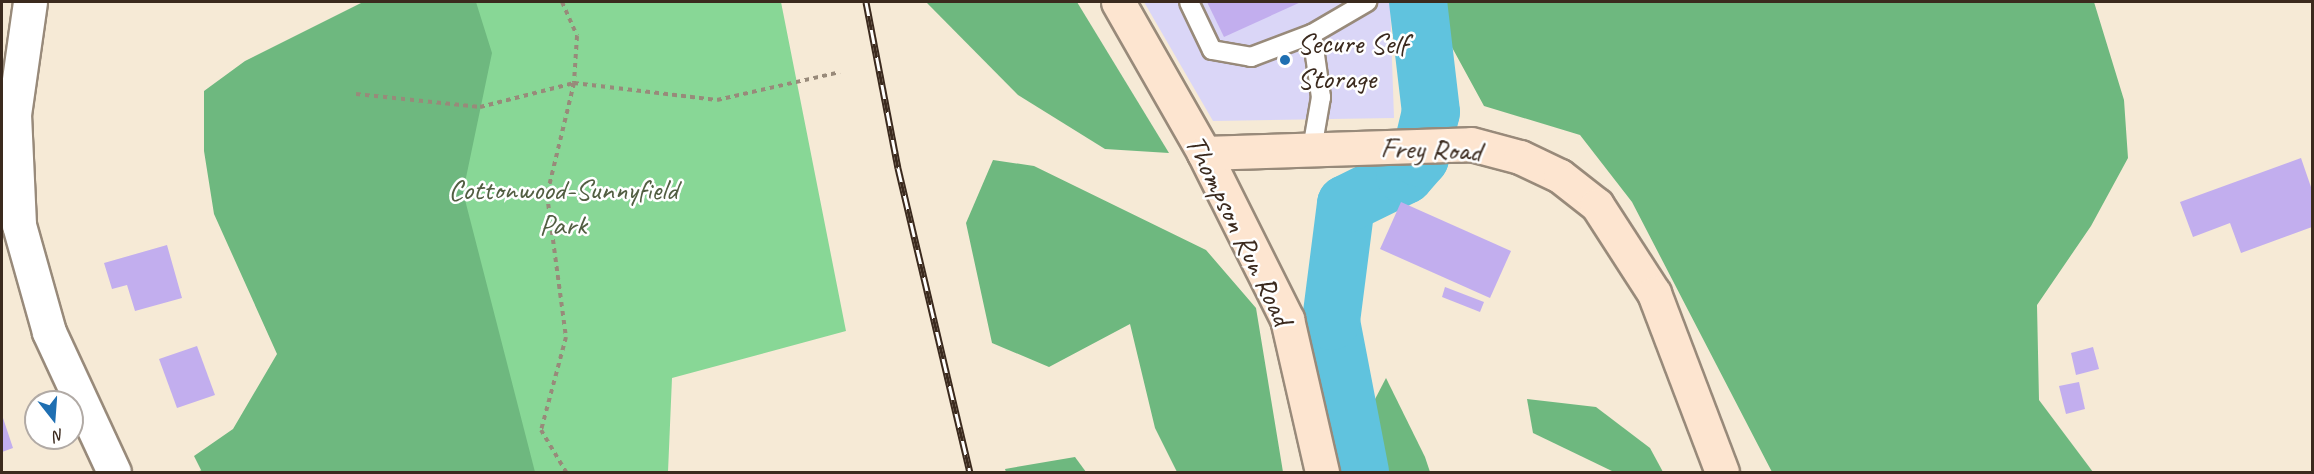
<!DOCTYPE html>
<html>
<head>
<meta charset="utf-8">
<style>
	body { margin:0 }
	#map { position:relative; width:2314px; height:474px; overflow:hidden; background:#f6ead6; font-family:Caveat,sans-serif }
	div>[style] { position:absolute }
	.built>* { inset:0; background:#dad6f7 }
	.green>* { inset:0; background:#88d796 }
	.forest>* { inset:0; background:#6eb87f }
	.river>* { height:58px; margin:-29px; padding:0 29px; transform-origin:29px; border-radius:29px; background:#60c3de }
	.building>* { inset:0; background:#c2aeee }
	.path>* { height:4px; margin-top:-2px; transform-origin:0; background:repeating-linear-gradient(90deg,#988a7a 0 4.5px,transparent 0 9px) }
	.roads { filter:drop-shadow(2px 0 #988a7a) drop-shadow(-2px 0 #988a7a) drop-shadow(0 2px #988a7a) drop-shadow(0 -2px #988a7a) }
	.lane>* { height:18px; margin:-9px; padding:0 9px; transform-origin:9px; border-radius:9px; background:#fff }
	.street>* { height:33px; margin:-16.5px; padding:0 16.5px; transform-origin:16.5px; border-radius:16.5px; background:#fff }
	.secondary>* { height:33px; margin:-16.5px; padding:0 16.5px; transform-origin:16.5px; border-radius:16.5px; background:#fde5d0 }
	.rail>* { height:7px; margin-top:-3.5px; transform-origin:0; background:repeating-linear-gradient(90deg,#fff 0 14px,#3b2a1e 0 28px); box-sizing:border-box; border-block:2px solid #3b2a1e }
	.dots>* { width:16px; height:16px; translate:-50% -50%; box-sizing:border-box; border:3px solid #fff; border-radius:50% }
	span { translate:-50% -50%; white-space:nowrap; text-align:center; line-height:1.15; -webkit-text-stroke:5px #fff; paint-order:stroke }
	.poi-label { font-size:30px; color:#3b2a1e }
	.left { translate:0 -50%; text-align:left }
	.street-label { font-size:30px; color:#3b2a1e }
	.park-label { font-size:30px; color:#525e42 }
	.frame { position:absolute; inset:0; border:3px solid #3b2a1e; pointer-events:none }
	.north { position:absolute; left:24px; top:390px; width:60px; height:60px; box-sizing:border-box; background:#fff; border:2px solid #b1aaa5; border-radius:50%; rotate:163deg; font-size:16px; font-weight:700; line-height:24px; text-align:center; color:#3b2a1e }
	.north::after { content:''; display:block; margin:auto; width:21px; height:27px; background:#1f6fb2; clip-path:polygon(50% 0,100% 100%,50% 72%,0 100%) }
</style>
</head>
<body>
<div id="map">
	<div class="built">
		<i style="clip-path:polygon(1144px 2px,1390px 2px,1394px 118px,1213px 121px)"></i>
	</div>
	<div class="green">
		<i style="clip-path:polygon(459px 2px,781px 2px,846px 331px,672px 378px,668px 472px,197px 472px,261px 443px)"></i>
	</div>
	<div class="forest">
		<i style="clip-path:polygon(363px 2px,476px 2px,492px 53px,463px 192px,535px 472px,202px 472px,194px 456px,233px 429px,277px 354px,214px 214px,204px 151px,204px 91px,245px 61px)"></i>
		<i style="clip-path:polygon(926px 2px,1077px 2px,1169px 153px,1105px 149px,1018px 95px)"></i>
		<i style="clip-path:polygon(1442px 2px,2094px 2px,2124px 100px,2128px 158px,2091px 226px,2037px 305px,2039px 400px,2093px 472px,1772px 472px,1632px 202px,1580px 135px,1484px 106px,1442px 29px)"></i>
		<i style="clip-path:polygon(993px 160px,1034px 166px,1206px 250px,1256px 308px,1283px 472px,1177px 472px,1155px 428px,1130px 324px,1049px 367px,992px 343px,966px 223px)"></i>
		<i style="clip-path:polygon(1386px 378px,1425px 457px,1430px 472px,1377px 472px,1373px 403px)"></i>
		<i style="clip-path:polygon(1527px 399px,1596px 407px,1650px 448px,1663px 472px,1614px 472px,1533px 433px)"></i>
		<i style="clip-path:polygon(1075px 457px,1086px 472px,1006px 472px,1005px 469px)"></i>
	</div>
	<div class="river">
		<i style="left:1360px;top:472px;width:154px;rotate:-100.9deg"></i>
		<i style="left:1331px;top:321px;width:118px;rotate:-82.7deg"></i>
		<i style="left:1346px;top:204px;width:66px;rotate:-26.2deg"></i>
		<i style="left:1405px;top:175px;width:23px;rotate:-49deg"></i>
		<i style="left:1420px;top:158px;width:47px;rotate:-76.6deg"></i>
		<i style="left:1431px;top:112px;width:111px;rotate:-96.7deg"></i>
	</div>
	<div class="building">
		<i style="clip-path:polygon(1207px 2px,1301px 2px,1224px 37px)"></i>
		<i style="clip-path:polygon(2301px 158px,2312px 190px,2312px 227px,2241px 253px,2230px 223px,2193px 237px,2180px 202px)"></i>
		<i style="clip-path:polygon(1401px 202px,1511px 251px,1490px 298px,1380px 249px)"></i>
		<i style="clip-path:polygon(167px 245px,182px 298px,135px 311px,127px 285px,112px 289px,104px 263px)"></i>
		<i style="clip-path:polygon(1445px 287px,1484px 302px,1480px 312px,1442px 297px)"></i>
		<i style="clip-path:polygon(197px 346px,215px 395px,177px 408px,159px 359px)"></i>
		<i style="clip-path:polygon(2093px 347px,2099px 369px,2076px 375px,2071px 353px)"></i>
		<i style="clip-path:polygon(2079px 382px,2085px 409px,2066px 414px,2059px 386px)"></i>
		<i style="clip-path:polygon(2px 415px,13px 448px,2px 452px)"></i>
	</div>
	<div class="path">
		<i style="left:562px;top:2px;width:37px;rotate:66deg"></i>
		<i style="left:577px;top:36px;width:47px;rotate:93.7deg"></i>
		<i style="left:574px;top:83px;width:115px;rotate:103.6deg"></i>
		<i style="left:547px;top:195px;width:143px;rotate:82.4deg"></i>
		<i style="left:566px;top:337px;width:96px;rotate:105deg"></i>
		<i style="left:541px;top:430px;width:49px;rotate:59.2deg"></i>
		<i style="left:356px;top:94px;width:125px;rotate:6deg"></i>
		<i style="left:480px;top:107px;width:97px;rotate:-14.3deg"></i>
		<i style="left:574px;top:83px;width:144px;rotate:6.8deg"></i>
		<i style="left:717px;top:100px;width:126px;rotate:-12.8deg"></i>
	</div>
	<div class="roads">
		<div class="lane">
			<i style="left:1189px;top:2px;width:53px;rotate:64.4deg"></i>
			<i style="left:1212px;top:50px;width:40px;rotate:10deg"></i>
			<i style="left:1251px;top:57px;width:65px;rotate:-20.7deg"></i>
			<i style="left:1312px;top:34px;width:64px;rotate:-30.2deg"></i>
			<i style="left:1312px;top:34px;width:64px;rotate:81.9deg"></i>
			<i style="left:1321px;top:97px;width:53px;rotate:99.8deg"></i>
		</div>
		<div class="street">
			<i style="left:30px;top:2px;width:113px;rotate:98.1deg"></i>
			<i style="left:14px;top:114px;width:111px;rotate:87.4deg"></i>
			<i style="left:19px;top:225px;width:111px;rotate:74.3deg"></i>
			<i style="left:49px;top:332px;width:154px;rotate:65.1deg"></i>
		</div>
		<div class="secondary">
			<i style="left:1118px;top:2px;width:174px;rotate:60.3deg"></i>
			<i style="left:1204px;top:153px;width:186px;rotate:63.4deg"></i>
			<i style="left:1287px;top:319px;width:157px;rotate:77.1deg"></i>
			<i style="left:1204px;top:153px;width:267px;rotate:-1.9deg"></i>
			<i style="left:1471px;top:144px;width:51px;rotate:14.9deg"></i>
			<i style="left:1520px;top:157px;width:44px;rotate:25.4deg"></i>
			<i style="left:1560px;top:176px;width:47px;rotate:38.1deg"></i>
			<i style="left:1597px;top:205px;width:105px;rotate:57.1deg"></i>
			<i style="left:1654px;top:293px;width:191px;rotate:69.2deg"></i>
		</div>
	</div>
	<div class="rail">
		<i style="left:866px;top:2px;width:169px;rotate:79.1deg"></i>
		<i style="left:898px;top:168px;width:312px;rotate:76.7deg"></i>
	</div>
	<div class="dots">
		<i style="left:1285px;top:60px;background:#1f6fb2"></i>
	</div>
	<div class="poi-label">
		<span class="left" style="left:1297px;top:60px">Secure Self<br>Storage</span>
	</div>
	<div class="street-label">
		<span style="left:1431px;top:149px;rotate:2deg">Frey Road</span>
		<span style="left:1239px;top:230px;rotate:64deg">Thompson Run Road</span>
	</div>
	<div class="park-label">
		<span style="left:563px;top:206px">Cottonwood-Sunnyfield<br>Park</span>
	</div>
	<div class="frame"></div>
	<div class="north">N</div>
</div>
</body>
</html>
